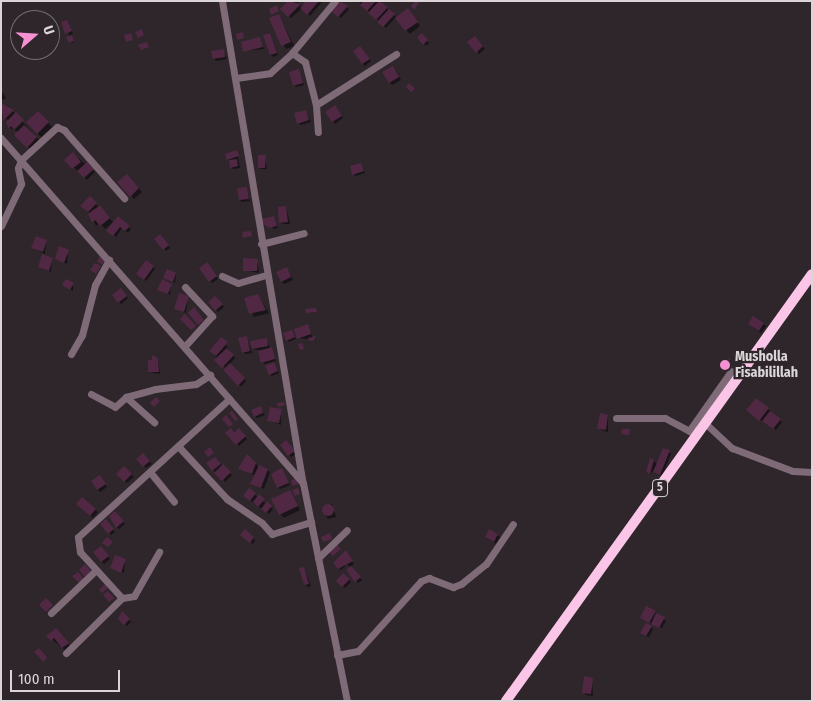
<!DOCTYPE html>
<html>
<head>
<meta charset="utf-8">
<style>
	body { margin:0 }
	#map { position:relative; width:813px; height:702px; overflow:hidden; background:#2e262b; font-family:"Fira Sans Condensed",sans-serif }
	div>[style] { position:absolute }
	.shadow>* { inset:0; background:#0007 }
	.building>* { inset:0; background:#512843 }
	.round { border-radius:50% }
	.minor>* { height:7px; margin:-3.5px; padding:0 3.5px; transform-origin:3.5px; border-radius:3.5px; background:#7f6a77 }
	.highway>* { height:10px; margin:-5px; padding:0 5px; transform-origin:5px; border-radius:5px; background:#fac5e6 }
	.dots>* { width:14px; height:14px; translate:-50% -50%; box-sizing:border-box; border:2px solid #2e262b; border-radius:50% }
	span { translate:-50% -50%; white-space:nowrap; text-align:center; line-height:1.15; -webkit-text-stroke:4.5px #2e262b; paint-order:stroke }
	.shield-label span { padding:1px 4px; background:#2e262b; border:1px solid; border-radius:4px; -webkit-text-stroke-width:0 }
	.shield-label { font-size:12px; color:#dbd5d8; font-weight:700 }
	.poi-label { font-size:14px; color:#dbd5d8; font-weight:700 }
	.left { translate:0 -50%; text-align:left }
	.frame { position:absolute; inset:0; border:2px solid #dbd5d8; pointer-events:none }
	.north { position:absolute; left:10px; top:10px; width:50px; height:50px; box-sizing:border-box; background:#2e262b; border:1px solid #736c70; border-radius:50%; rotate:71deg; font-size:14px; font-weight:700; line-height:20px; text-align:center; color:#dbd5d8 }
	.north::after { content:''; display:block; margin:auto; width:18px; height:22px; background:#f591d2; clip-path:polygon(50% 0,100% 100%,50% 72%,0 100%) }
	.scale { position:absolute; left:10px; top:670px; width:110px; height:22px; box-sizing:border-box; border:2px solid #dbd5d8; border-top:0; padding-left:6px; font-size:15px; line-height:18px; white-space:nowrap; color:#dbd5d8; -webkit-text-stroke:4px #2e262b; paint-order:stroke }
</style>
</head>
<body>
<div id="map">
	<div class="shadow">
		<i style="clip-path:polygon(289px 1px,297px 1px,303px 7px,308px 1px,322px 2px,310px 16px,302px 8px,291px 18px,282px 9px)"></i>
		<i style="clip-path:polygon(358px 1px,380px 2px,396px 17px,386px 28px)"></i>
		<i style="clip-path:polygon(341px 2px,349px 9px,341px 18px,333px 11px)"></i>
		<i style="clip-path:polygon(411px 14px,420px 26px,410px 34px,406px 30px)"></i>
		<i style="clip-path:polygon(279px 15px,294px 46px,286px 49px,271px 19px)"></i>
		<i style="clip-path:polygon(67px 21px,73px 34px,70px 35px,74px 42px,70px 43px)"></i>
		<i style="clip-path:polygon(270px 34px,278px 55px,273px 57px,271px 55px)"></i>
		<i style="clip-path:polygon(422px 35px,429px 43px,426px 46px,419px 38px)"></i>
		<i style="clip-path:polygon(475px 37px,485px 49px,479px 54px,469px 42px)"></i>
		<i style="clip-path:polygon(260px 38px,264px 49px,244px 51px)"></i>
		<i style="clip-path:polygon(362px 49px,371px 61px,365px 66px,363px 64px)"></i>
		<i style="clip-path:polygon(223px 50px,227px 59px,216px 61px,214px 59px)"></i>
		<i style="clip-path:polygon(395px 69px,401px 80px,392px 85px,384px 72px)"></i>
		<i style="clip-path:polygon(298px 71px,304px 85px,296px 87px,294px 85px)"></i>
		<i style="clip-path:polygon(1px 90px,6px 98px,1px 101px)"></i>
		<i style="clip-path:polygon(8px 106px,40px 141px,31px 150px,16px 135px,19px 132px,10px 128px,8px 120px,1px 117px,1px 109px)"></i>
		<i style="clip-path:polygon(337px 109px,343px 118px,335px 124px,327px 112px)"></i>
		<i style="clip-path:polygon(306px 111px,311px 122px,301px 125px,298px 123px)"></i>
		<i style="clip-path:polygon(38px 112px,52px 127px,41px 137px,27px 123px)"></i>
		<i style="clip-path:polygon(237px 152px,240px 168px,233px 169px,228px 159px)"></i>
		<i style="clip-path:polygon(73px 154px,95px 172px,87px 180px,66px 160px)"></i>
		<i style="clip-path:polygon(265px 156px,267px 169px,261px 169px,259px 167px)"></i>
		<i style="clip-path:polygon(361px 164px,365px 173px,356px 176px,354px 174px)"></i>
		<i style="clip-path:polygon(127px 175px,142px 192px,134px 199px,119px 182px)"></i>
		<i style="clip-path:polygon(247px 189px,250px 201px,242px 202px,240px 200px)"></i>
		<i style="clip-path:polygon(90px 198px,113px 222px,105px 229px,100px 223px,96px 226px,91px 214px,84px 208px)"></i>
		<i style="clip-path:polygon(286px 207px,290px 224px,283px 224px,280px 222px)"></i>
		<i style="clip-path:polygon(274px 217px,278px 228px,274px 229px,264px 220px)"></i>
		<i style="clip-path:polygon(118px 218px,131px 229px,128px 233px,122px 228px,116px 237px,108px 231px)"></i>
		<i style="clip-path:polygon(160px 236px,170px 248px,166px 251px,156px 240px)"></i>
		<i style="clip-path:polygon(46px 241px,45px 254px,33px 248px)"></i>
		<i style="clip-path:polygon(68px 251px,67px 264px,56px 259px)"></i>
		<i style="clip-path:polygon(52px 259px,51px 272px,39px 267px)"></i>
		<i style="clip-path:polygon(257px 260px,259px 273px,244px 270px)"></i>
		<i style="clip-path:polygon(209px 266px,218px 279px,212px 283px,210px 281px)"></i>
		<i style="clip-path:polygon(153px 267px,155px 269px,146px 281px,140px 276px)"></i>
		<i style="clip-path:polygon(286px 268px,293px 280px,284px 284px,282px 282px)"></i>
		<i style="clip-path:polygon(176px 274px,175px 283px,165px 278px)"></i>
		<i style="clip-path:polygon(73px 284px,73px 291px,66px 287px)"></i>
		<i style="clip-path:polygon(171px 285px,170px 295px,161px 291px)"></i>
		<i style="clip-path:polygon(121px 290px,128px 298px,121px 304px,114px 295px)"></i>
		<i style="clip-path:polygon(258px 295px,269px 313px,254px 317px,246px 299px)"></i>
		<i style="clip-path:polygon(188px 297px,186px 313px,175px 308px)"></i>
		<i style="clip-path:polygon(215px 297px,224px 307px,218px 312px,210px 303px)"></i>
		<i style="clip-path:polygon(754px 317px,766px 326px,761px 333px,749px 324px)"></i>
		<i style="clip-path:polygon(307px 326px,313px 338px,316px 338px,316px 340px,299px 338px)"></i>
		<i style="clip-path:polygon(293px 334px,296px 339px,289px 342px,287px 340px)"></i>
		<i style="clip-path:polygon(221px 338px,235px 358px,230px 364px,246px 381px,241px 387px,211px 351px)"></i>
		<i style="clip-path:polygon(247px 338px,252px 353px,245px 354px,243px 352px)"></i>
		<i style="clip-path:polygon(266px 339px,276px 361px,264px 364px,259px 350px,253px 349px)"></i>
		<i style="clip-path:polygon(153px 357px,158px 359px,160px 374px,149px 372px)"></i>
		<i style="clip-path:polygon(276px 366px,279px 373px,272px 376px,270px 374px)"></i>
		<i style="clip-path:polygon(260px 408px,265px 415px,257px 418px,255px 416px)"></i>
		<i style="clip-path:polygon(768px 409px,782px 422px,776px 430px,751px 414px)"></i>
		<i style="clip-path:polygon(281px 410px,281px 425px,268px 420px)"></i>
		<i style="clip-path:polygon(608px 416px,608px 432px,601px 430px,598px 428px)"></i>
		<i style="clip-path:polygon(239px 430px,247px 439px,239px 446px,227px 433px,234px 434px)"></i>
		<i style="clip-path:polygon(288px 444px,296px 454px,291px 457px,282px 446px)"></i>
		<i style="clip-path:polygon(669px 452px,671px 454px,662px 476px,653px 471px,650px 474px,647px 472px,654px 461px,657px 464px)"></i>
		<i style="clip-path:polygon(143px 454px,152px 464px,146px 468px,138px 459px)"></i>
		<i style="clip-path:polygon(248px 456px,260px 468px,270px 472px,264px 489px,252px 484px,256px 476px,240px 469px)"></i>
		<i style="clip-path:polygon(217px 460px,232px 475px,225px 482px,213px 470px)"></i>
		<i style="clip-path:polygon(124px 468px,134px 477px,127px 483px,118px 474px)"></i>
		<i style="clip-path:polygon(282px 470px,290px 485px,280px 489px,278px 487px)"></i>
		<i style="clip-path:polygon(102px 479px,107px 487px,100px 492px,98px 490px)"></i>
		<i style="clip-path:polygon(249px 490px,273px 509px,269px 514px,247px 498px)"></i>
		<i style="clip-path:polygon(290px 491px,300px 510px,284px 518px,280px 514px)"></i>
		<i style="clip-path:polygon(82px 498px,98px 512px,93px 518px,78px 504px)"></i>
		<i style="clip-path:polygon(332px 504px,336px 517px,328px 519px,322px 509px)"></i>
		<i style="clip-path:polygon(114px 513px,125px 524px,119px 529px,117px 527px)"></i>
		<i style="clip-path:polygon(108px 523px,115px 532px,111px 535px,109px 533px)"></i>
		<i style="clip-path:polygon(245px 531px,255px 540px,253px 544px,242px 535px)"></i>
		<i style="clip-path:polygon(490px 531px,500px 537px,496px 544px,486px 537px)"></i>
		<i style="clip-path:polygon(103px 550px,110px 559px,104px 564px,95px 553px)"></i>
		<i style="clip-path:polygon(348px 554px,354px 564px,350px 567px,362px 580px,358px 583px,347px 570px,351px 568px,347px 564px,341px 570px,334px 563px)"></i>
		<i style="clip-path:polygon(125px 560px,124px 573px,111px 568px)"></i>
		<i style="clip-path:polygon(304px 568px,311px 586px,308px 587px,305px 584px)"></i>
		<i style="clip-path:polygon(343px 574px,351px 582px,345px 588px,337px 581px)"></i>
		<i style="clip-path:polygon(655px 612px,666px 621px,662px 628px,644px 620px)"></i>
		<i style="clip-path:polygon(123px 613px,131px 622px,127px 626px,119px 619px)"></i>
		<i style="clip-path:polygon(651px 627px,653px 629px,649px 637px,644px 635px)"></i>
		<i style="clip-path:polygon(56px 630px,70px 646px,65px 650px,48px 636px)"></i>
		<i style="clip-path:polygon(592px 679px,593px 696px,586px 695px,584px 693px)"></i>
	</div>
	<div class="building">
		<i style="clip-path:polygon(288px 1px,301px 4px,288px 17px,280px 9px)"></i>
		<i style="clip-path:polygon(306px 1px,319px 1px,307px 15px,300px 8px)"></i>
		<i style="clip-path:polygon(340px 1px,348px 6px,338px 17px,331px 11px)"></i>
		<i style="clip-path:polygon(363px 1px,376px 1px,367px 11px,360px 5px)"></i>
		<i style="clip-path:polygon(379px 1px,388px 7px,376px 20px,368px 13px)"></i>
		<i style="clip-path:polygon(415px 1px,420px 1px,414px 10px,411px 6px)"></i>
		<i style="clip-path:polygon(277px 5px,279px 11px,271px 15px,269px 9px)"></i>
		<i style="clip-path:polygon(408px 8px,418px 22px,405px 31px,395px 18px)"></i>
		<i style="clip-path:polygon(389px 9px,395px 14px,383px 27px,377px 22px)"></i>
		<i style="clip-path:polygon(279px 14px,291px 42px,281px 46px,269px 18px)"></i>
		<i style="clip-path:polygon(67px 20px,72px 31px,65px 34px,61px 22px)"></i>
		<i style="clip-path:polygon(142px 29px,144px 35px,138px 38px,135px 32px)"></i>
		<i style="clip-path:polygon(243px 32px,244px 38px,237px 40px,236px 34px)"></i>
		<i style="clip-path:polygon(131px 33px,133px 40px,126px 42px,124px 35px)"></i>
		<i style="clip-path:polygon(270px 33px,277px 53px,270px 55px,263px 35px)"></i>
		<i style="clip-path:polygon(422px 33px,428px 40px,423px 45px,417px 37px)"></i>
		<i style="clip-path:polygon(72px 35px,74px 41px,69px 43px,66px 37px)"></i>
		<i style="clip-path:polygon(475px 36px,483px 46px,476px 53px,467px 42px)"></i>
		<i style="clip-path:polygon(260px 37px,263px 47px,243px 52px,241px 42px)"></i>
		<i style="clip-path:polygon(147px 42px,149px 47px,141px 50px,138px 45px)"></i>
		<i style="clip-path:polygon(360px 46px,370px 59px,362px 64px,353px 51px)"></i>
		<i style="clip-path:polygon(224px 49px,225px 57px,213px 59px,211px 51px)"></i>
		<i style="clip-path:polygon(393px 66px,399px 77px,389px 83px,382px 72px)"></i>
		<i style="clip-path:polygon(299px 69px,303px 83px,293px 86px,289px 72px)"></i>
		<i style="clip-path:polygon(409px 83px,415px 89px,411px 92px,406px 87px)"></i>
		<i style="clip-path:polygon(3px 104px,14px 110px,3px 121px,1px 105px)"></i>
		<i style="clip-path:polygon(335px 105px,342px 116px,332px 122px,325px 112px)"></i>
		<i style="clip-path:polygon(306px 110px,309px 120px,297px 124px,294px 113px)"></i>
		<i style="clip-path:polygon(38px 111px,49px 122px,37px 134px,26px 122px)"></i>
		<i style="clip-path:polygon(16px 112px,24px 120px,14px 130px,11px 126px,9px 129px,6px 122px)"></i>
		<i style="clip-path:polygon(24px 125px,37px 137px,27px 148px,14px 135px)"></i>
		<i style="clip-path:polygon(237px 150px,239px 156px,227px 160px,225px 154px)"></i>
		<i style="clip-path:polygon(73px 152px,81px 162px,72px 169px,64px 160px)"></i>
		<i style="clip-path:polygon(258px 155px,266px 155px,265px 168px,258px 168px)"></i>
		<i style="clip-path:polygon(237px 159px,238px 166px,230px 168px,229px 160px)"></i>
		<i style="clip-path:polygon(87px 162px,94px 169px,84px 178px,77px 171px)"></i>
		<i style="clip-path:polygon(361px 163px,364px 171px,352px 175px,350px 166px)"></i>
		<i style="clip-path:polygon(127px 174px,139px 188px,130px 197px,117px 182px)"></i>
		<i style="clip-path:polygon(247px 187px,249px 199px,239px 200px,237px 188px)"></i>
		<i style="clip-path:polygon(90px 196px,97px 203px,88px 212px,80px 206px)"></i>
		<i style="clip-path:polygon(100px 205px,110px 218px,100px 226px,95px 220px,92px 223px,88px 214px)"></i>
		<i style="clip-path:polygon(286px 206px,288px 222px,279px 223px,278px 207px)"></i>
		<i style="clip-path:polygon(118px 216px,130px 226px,125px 231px,120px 227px,113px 236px,106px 231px)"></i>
		<i style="clip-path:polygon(274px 216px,277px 226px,270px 228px,263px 224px,262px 219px)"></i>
		<i style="clip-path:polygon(251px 231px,252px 236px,243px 238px,242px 232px)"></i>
		<i style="clip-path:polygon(160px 234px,169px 245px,163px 250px,154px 239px)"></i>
		<i style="clip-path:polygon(36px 236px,47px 240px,43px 252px,31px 248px)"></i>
		<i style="clip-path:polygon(59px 246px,69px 250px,64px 263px,55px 259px)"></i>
		<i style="clip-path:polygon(42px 254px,53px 258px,49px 271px,38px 267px)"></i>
		<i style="clip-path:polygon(100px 256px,105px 260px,102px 265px,97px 261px)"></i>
		<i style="clip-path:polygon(243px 258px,258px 259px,257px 271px,243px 271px)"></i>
		<i style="clip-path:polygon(146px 260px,154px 266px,144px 280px,136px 274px)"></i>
		<i style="clip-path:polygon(207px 262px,217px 276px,209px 282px,199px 268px)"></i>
		<i style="clip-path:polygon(95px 263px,101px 266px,96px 274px,90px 270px)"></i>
		<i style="clip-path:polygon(287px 267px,291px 277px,281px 282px,276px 272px)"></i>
		<i style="clip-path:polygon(167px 269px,176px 273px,173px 282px,163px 278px)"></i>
		<i style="clip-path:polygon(66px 279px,74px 283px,70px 290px,62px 285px)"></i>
		<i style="clip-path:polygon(162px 279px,172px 284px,168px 294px,157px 290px)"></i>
		<i style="clip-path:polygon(121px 288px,127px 296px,118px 303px,112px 295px)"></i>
		<i style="clip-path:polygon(179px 293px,189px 296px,184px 312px,174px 309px)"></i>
		<i style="clip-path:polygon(258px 294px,266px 310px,249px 314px,244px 298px)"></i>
		<i style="clip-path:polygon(215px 296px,223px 304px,215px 311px,208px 302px)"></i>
		<i style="clip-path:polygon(194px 307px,204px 320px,198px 325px,188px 313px)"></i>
		<i style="clip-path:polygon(316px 308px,317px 312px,306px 313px,305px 309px)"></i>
		<i style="clip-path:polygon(185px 314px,196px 326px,191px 330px,180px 319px)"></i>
		<i style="clip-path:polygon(753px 316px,764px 323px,759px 331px,748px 324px)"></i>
		<i style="clip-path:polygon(308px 324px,311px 334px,297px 339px,294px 329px)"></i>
		<i style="clip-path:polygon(292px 330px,295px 337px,286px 341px,283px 333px)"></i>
		<i style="clip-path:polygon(247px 336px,250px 351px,242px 353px,238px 338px)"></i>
		<i style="clip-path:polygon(316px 336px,315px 340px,309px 341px,308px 338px)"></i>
		<i style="clip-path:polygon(221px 337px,228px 342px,216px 356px,209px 351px)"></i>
		<i style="clip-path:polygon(267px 338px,268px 346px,252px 349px,250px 341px)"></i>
		<i style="clip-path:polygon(302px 343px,304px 349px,300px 350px,298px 344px)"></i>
		<i style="clip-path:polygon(272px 347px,275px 359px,261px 363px,258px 351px)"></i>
		<i style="clip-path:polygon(227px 348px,234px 355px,222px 368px,214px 360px)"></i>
		<i style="clip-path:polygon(152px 355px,158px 358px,159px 372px,148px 372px,148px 360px,152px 360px)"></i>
		<i style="clip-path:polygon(730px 358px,732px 371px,721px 372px,719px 360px)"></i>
		<i style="clip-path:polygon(274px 362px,278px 371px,269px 375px,265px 366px)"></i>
		<i style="clip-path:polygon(230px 363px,245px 378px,238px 386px,223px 370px)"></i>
		<i style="clip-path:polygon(156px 397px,160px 401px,154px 407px,150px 403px)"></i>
		<i style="clip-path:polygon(756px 398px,769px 408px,759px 421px,746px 410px)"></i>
		<i style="clip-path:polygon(284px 402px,285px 405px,278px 407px,277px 403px)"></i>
		<i style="clip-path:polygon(261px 406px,263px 413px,254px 417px,251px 410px)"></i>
		<i style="clip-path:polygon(270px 407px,282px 409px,279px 423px,267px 421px)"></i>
		<i style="clip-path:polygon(232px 411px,238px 419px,235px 421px,229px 413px)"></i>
		<i style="clip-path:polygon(770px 411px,781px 419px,773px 429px,762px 421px)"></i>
		<i style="clip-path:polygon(600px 413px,608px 415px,606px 430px,597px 429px)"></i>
		<i style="clip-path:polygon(226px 415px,233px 424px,229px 427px,222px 419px)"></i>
		<i style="clip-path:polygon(231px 428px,234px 433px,239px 428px,246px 436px,236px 445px,225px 433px)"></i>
		<i style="clip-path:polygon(622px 429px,630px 429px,629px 435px,621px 434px)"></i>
		<i style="clip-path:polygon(286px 440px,295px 451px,288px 456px,280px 445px)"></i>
		<i style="clip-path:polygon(210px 447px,214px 453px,208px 457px,204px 452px)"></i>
		<i style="clip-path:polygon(663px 448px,670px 450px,660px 475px,653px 472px)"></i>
		<i style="clip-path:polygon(143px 453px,150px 461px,143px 467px,136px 459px)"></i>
		<i style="clip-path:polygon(247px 454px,256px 463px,252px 474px,238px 469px)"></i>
		<i style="clip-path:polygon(215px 457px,221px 464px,212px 471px,206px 463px)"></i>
		<i style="clip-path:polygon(650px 458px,654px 460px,650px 474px,646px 472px)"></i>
		<i style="clip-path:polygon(223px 464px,231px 472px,222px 481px,214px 473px)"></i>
		<i style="clip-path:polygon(259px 465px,268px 469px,261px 488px,250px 484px)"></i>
		<i style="clip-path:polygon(124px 466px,132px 474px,124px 482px,116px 474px)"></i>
		<i style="clip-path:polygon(282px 468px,289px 483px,277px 488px,271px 474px)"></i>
		<i style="clip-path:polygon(100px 475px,106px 484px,97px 490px,91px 481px)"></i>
		<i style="clip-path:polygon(296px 479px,298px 484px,293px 486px,291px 480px)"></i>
		<i style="clip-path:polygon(249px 488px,256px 493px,250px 501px,243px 496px)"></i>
		<i style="clip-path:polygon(298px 488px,300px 494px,295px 496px,292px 490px)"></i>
		<i style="clip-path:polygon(290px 490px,298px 506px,279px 515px,271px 499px)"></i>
		<i style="clip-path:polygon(259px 494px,265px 499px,258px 507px,253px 502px)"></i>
		<i style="clip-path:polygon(82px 497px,96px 509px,90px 516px,76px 504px)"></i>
		<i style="clip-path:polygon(267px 501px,272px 506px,266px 513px,261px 509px)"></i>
		<i class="round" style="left:322px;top:504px;width:12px;height:12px"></i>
		<i style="clip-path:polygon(115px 511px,124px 521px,116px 528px,109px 516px)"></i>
		<i style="clip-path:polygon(106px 519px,114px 529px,108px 534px,100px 524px)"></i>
		<i style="clip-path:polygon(245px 529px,254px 537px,250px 543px,240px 535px)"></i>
		<i style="clip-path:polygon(489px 529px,498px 534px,494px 542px,485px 537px)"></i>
		<i style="clip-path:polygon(330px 533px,332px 539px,323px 542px,321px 537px)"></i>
		<i style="clip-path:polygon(107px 537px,113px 542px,108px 547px,102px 543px)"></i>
		<i style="clip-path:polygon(337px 545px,341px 549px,333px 556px,329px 552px)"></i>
		<i style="clip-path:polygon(101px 546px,109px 556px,101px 562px,93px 552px)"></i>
		<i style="clip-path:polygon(346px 550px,353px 561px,338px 569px,333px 563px)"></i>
		<i style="clip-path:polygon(115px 555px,126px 559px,121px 573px,110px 568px)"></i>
		<i style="clip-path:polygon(85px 564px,91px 571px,85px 577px,79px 570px)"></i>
		<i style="clip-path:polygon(351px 566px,361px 577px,355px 582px,346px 570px)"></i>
		<i style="clip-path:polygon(304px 567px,309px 584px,304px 585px,299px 568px)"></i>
		<i style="clip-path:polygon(78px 572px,84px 579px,79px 583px,72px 576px)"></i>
		<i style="clip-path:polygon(343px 573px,350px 579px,342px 587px,336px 581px)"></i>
		<i style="clip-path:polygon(105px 584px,108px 588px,102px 593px,99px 590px)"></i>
		<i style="clip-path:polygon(108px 591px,114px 598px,109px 602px,103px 595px)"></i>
		<i style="clip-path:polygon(46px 598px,53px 605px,46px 612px,39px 605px)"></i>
		<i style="clip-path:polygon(646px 606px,656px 611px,649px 623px,640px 618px)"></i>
		<i style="clip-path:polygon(122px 611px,130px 619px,124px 625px,118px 619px)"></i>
		<i style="clip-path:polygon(656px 613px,665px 617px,659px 628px,651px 624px)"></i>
		<i style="clip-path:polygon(646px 623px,652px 626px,646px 636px,640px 633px)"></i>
		<i style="clip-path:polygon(56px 628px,69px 643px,62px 648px,54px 638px,51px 641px,46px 636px)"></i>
		<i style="clip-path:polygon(39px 648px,47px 657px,44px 662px,34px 652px)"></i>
		<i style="clip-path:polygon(584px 676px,593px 678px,591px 694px,582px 693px)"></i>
	</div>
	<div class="minor">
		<i style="left:222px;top:1px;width:489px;rotate:80.5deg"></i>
		<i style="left:303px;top:483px;width:222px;rotate:78.6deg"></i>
		<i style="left:292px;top:53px;width:16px;rotate:35deg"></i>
		<i style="left:305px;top:62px;width:44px;rotate:75.7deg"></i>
		<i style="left:316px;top:105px;width:95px;rotate:-32.5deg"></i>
		<i style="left:236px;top:78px;width:34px;rotate:-8deg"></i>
		<i style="left:270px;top:73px;width:30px;rotate:-42deg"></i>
		<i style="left:292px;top:53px;width:67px;rotate:-50.4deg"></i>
		<i style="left:316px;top:105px;width:27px;rotate:86deg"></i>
		<i style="left:1px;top:138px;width:457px;rotate:48.8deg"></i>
		<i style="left:1px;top:226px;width:47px;rotate:-64.5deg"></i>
		<i style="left:21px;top:184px;width:16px;rotate:-101deg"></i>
		<i style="left:18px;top:168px;width:9px;rotate:-69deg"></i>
		<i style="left:21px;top:160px;width:49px;rotate:-42.5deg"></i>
		<i style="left:57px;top:127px;width:8px;rotate:23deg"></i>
		<i style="left:64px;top:130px;width:91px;rotate:48.6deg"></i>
		<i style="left:261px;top:244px;width:44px;rotate:-14.3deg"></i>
		<i style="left:222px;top:276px;width:17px;rotate:24deg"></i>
		<i style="left:238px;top:283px;width:29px;rotate:-16deg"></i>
		<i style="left:185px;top:287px;width:40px;rotate:47deg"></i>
		<i style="left:212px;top:316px;width:40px;rotate:132deg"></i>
		<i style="left:71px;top:354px;width:22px;rotate:-60deg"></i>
		<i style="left:82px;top:335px;width:52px;rotate:-75.4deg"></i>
		<i style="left:95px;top:285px;width:29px;rotate:-61deg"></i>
		<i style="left:91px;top:394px;width:27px;rotate:28deg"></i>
		<i style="left:115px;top:407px;width:15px;rotate:-42deg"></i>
		<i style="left:126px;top:397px;width:30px;rotate:-15deg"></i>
		<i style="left:155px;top:389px;width:41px;rotate:-7deg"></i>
		<i style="left:196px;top:384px;width:17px;rotate:-33deg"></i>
		<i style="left:126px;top:397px;width:38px;rotate:42deg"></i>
		<i style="left:616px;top:418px;width:49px"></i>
		<i style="left:665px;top:418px;width:36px;rotate:28deg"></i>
		<i style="left:705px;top:423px;width:37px;rotate:43deg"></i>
		<i style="left:732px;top:448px;width:65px;rotate:20.7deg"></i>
		<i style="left:793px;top:471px;width:19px;rotate:3deg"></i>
		<i style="left:689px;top:431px;width:73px;rotate:-55deg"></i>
		<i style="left:178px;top:446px;width:72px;rotate:47.2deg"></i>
		<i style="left:227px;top:499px;width:42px;rotate:34.4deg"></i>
		<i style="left:262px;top:523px;width:15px;rotate:48deg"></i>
		<i style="left:272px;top:534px;width:41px;rotate:-17.1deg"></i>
		<i style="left:150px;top:472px;width:38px;rotate:51deg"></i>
		<i style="left:318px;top:558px;width:40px;rotate:-44deg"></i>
		<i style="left:122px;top:598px;width:12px;rotate:-9deg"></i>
		<i style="left:134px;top:596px;width:51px;rotate:-60.4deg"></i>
		<i style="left:51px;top:613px;width:62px;rotate:-43.7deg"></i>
		<i style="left:66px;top:653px;width:78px;rotate:-44.5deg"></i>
		<i style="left:122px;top:598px;width:62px;rotate:-132.4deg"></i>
		<i style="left:80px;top:552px;width:15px;rotate:-98deg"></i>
		<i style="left:78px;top:537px;width:205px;rotate:-42.4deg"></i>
		<i style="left:337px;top:655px;width:21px;rotate:-11deg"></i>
		<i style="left:358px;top:651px;width:94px;rotate:-48deg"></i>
		<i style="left:421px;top:581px;width:9px;rotate:-21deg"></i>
		<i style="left:429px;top:578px;width:26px;rotate:21deg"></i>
		<i style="left:453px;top:587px;width:9px;rotate:-21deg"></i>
		<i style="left:461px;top:584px;width:32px;rotate:-39deg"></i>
		<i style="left:486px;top:564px;width:48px;rotate:-56deg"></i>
	</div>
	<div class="highway">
		<i style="left:506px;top:701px;width:525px;rotate:-54.37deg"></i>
	</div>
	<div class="dots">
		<i style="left:725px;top:365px;background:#f591d2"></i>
	</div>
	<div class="shield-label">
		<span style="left:660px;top:488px">5</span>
	</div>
	<div class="poi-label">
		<span class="left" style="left:735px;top:365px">Musholla<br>Fisabilillah</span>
	</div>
	<div class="frame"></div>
	<div class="north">U</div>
	<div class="scale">100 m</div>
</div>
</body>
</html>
